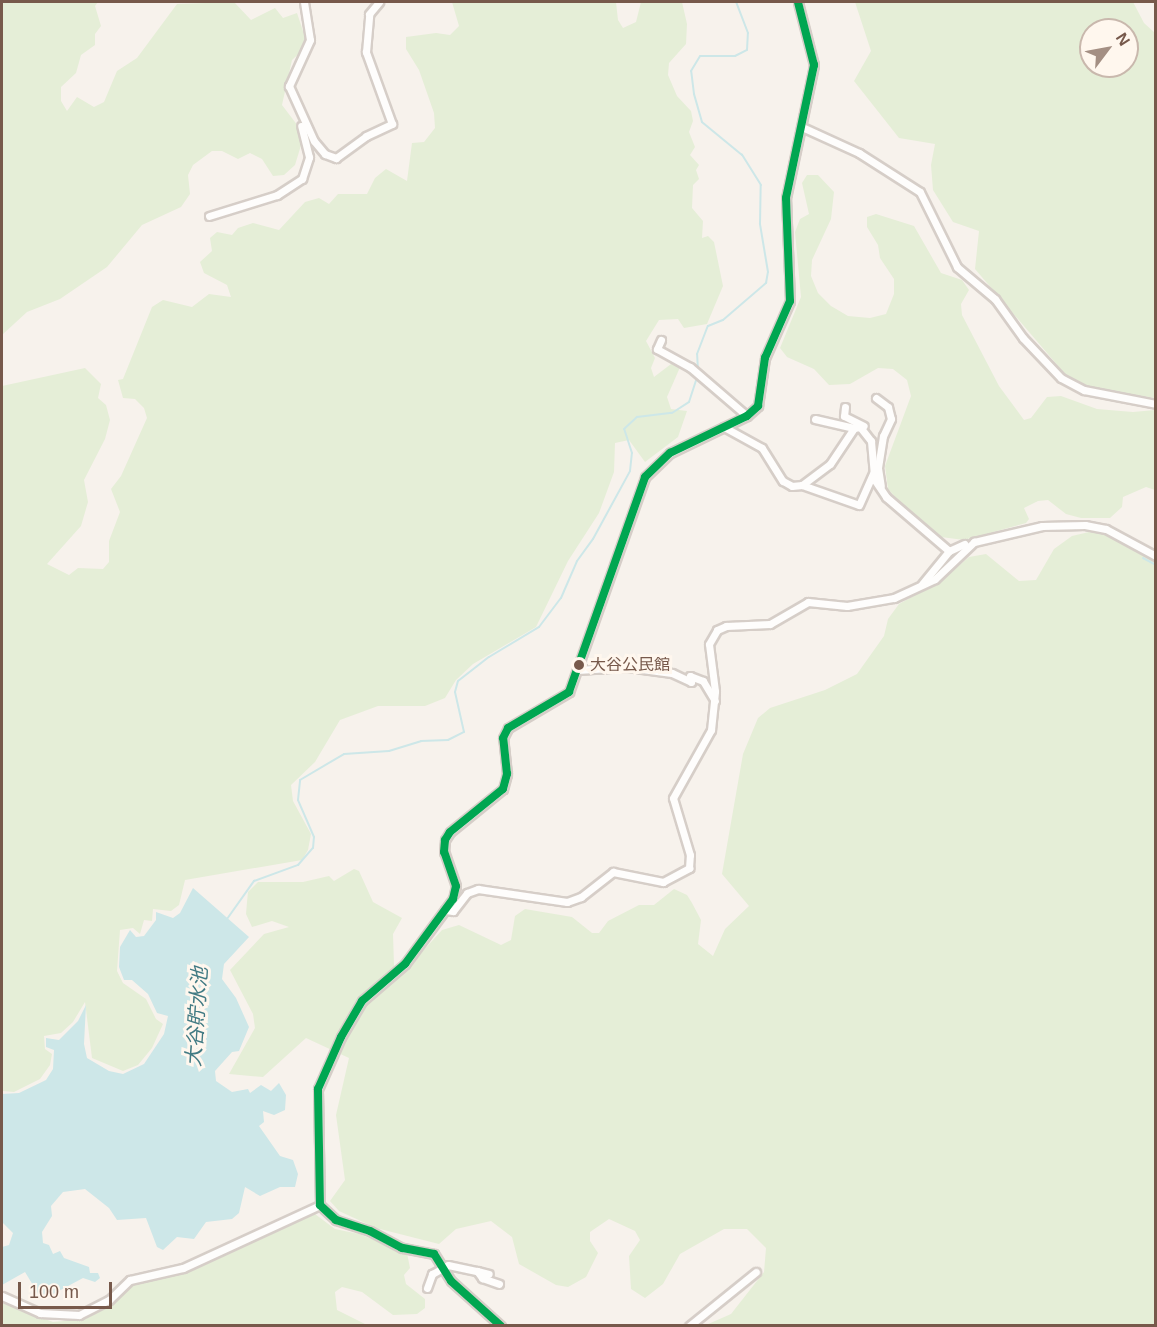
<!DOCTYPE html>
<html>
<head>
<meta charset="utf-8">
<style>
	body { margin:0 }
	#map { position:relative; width:1157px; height:1327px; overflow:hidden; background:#f7f2ec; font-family:Arial,"Noto Sans JP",sans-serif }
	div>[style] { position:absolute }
	.green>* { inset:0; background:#e5eed7 }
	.water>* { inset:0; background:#cde7e8 }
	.stream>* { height:2px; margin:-1px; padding:0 1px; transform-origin:1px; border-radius:1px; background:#cde7e8 }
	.roads { filter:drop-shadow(2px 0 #d6cec8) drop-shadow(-2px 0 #d6cec8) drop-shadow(0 2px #d6cec8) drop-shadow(0 -2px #d6cec8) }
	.minor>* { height:7px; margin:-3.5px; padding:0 3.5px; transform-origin:3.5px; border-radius:3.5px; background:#fefdfc }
	.bus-1>* { height:8px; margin:-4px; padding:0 4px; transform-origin:4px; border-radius:4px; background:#00a651 }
	.dots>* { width:16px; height:16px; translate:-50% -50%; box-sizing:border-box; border:3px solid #fff7ee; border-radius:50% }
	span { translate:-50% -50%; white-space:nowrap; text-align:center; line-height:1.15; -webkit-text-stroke:6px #fff7ee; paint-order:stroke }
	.bus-label { font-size:16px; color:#77594b }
	.left { translate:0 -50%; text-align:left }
	.water-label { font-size:20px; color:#417a83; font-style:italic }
	.frame { position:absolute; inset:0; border:3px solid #77594b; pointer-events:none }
	.north { position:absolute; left:1079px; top:18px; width:60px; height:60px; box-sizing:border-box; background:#fff7ee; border:2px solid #c9b8ad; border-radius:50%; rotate:58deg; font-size:16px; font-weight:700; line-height:24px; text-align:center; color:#77594b }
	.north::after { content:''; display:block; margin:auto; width:21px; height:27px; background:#a48f83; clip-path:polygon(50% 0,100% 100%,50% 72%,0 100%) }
	.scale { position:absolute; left:18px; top:1282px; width:94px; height:27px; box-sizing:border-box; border:3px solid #77594b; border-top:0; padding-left:8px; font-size:18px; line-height:21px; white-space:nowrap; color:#77594b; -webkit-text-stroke:4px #fff7ee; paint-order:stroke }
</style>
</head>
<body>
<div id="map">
	<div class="green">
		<i style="clip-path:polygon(2px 2px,98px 2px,95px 6px,101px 26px,95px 34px,95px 45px,81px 55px,76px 73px,61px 87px,61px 101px,67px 111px,77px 97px,94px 107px,104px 102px,117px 71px,137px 58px,177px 4px,234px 2px,251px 20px,275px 8px,283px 18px,297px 13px,306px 40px,304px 49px,292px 60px,282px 105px,298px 126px,302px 142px,295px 165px,284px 175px,273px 176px,262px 159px,250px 153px,238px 159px,222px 151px,212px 151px,193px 165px,188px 175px,190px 194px,181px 207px,142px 225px,107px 267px,60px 299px,27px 312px,2px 335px)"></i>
		<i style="clip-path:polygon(452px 2px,616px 2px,618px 20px,623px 28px,636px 22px,641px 2px,682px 2px,687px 24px,686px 44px,669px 63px,668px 75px,677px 96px,691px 111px,693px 121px,689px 132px,695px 147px,690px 155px,699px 165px,696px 170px,699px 179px,693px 185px,692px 208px,703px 221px,702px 238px,708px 236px,714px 242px,723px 286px,707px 324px,684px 328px,678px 319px,659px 320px,646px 341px,655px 358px,651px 368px,654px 377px,675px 361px,681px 365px,667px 397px,671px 409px,687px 411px,678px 437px,645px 462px,629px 440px,615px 443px,614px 472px,599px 513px,568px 561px,536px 627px,473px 664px,456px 680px,445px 698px,425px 706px,378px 706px,340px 720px,315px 762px,291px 785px,293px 801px,311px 834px,308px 850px,302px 860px,185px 880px,179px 905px,171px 911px,153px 909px,152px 921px,144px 920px,140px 934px,133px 928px,120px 930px,117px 971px,123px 983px,146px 999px,156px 1019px,163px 1024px,152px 1048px,138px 1065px,123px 1071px,92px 1058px,85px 1002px,73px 1022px,61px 1033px,44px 1036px,45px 1049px,52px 1054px,50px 1065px,40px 1079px,14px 1092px,3px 1091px,2px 386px,85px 368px,101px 384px,98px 398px,106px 405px,110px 420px,105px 439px,84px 480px,88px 502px,81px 526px,47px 564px,69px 575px,78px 568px,103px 569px,109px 562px,109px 541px,120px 512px,111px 489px,121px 476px,147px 418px,144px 408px,135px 399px,123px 398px,118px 380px,123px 379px,152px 307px,163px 300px,192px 307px,209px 294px,231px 297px,227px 285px,204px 273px,200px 262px,212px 251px,210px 238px,217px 232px,232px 235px,238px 228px,253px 223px,279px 230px,305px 202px,319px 198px,329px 204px,338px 194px,367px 194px,375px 178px,386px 169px,407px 181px,412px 143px,424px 142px,435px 128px,434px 113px,419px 70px,406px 49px,406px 37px,436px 33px,450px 35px,459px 26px)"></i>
		<i style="clip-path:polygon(evenodd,855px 2px,1133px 2px,1144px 23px,1155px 33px,1155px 398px,1086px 387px,1065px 374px,975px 269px,979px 231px,953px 222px,933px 190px,931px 165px,935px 144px,899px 138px,854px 81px,871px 51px,855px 2px,1091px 30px,1127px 30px,1127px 66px,1091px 66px,1091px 30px)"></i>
		<i style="clip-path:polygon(807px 175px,818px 175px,834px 192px,831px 219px,812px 260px,811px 276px,818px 293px,831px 306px,848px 316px,870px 318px,886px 314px,894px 294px,894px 279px,880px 258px,878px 245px,867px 227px,867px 217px,876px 214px,914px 226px,941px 273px,962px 280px,969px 290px,961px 304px,962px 315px,999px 386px,1024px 420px,1031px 418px,1047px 397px,1061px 396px,1097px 409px,1133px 412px,1155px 410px,1155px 490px,1146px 487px,1123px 497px,1122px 507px,1110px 518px,1081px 518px,1066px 514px,1048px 500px,1038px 501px,1024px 508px,1029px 519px,1026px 523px,964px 540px,941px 537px,912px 516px,888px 489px,885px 466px,911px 396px,907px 380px,893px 369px,878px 368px,850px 384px,829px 385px,814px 369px,787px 357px,780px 348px,801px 297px,795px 232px,800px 219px,809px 214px,802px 183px)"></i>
		<i style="clip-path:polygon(1089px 532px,1108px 535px,1155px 561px,1155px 1325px,706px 1325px,731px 1314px,764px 1272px,766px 1248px,747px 1229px,724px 1229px,680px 1254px,663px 1284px,645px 1298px,631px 1289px,629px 1256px,640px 1240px,635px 1231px,609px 1219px,590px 1232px,590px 1241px,598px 1253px,586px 1277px,568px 1287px,556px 1285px,519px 1264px,512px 1237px,491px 1221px,456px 1229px,439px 1244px,376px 1228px,339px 1211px,330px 1201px,345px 1180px,336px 1115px,349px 1058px,306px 1038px,263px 1077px,229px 1074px,255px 1028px,253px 1014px,230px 970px,264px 934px,289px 927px,272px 921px,252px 927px,246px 914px,247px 902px,248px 892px,258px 882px,303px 882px,329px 876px,334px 881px,354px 869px,359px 871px,373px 902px,402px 918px,393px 934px,394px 965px,401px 975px,442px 930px,459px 925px,501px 945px,511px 940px,515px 916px,525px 909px,572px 917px,592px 933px,599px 933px,608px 921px,639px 905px,654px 905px,674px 889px,687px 895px,692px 903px,701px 920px,698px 944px,713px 956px,725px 929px,749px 906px,722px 874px,743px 754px,758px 718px,770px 708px,825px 690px,857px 674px,884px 636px,888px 619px,899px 604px,939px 582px,969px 557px,986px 554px,1019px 581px,1036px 580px,1054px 549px,1072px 536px)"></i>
		<i style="clip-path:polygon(315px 1214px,335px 1229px,359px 1234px,407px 1253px,410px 1268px,404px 1275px,406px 1284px,425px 1299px,425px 1308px,417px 1314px,393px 1315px,362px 1292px,342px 1287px,335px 1292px,337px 1310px,369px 1326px,2px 1325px,2px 1303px,53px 1322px,84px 1319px,114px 1302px,132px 1283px,187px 1273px)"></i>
	</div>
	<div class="water">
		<i style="clip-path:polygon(193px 888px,249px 937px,224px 964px,222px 979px,236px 998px,249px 1027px,239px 1051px,232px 1052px,215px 1071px,216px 1081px,232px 1092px,248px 1089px,250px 1093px,261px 1085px,271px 1091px,279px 1083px,286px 1095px,285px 1110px,274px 1115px,263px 1111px,264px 1122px,259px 1126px,280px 1156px,293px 1160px,298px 1174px,295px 1187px,280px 1187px,260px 1196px,245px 1187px,239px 1213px,232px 1219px,206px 1222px,194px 1239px,177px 1237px,163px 1250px,157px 1247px,146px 1218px,117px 1220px,109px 1208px,85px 1189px,63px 1192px,51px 1206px,52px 1216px,42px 1232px,43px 1243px,49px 1245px,53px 1254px,60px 1251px,64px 1258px,89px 1267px,90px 1273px,98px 1273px,100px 1278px,95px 1282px,83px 1278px,42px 1300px,25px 1272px,2px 1285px,2px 1247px,9px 1245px,13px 1233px,2px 1222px,2px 1094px,19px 1093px,46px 1080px,53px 1069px,54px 1050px,46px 1047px,46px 1038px,59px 1040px,78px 1021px,86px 1005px,84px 1044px,87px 1058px,109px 1071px,123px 1074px,144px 1064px,164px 1034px,168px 1016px,157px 1013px,148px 994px,132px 980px,124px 980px,119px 967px,120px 947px,130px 930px,136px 937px,144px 936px,156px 920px,156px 912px,173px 918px,180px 913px)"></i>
	</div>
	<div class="stream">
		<i style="left:698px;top:371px;width:17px;rotate:-93deg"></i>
		<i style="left:697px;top:354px;width:30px;rotate:-69deg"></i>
		<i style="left:708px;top:326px;width:16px;rotate:-22deg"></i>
		<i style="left:723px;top:320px;width:57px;rotate:-40.7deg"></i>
		<i style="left:766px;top:283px;width:11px;rotate:-80deg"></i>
		<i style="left:768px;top:272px;width:49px;rotate:-99.5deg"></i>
		<i style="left:760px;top:224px;width:39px;rotate:-89deg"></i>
		<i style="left:761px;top:185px;width:36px;rotate:-122deg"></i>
		<i style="left:742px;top:155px;width:52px;rotate:-140.5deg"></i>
		<i style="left:702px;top:122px;width:29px;rotate:-106deg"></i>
		<i style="left:694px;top:94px;width:23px;rotate:-97deg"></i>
		<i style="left:691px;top:71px;width:17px;rotate:-59deg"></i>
		<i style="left:700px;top:56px;width:35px"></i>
		<i style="left:735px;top:56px;width:13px;rotate:-27deg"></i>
		<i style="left:747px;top:50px;width:17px;rotate:-87deg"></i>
		<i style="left:748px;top:33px;width:33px;rotate:-111deg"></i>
		<i style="left:1143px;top:558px;width:15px;rotate:28deg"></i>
		<i style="left:227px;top:919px;width:47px;rotate:-54.6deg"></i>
		<i style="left:254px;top:881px;width:47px;rotate:-20deg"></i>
		<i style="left:298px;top:865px;width:23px;rotate:-49deg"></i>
		<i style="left:313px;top:848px;width:11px;rotate:-85deg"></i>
		<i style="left:314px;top:837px;width:40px;rotate:-113.4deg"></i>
		<i style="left:298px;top:800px;width:20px;rotate:-84deg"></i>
		<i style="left:300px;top:780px;width:51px;rotate:-30.6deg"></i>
		<i style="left:344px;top:754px;width:45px;rotate:-3.8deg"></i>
		<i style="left:389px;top:751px;width:34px;rotate:-17deg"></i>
		<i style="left:421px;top:741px;width:27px;rotate:-2deg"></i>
		<i style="left:448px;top:740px;width:18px;rotate:-27deg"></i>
		<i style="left:464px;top:732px;width:41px;rotate:-102.7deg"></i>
		<i style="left:455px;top:692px;width:11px;rotate:-75deg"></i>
		<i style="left:458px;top:681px;width:39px;rotate:-38deg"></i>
		<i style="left:489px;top:657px;width:58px;rotate:-31deg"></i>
		<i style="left:539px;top:627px;width:36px;rotate:-53deg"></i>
		<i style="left:561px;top:598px;width:40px;rotate:-66.6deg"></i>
		<i style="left:577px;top:561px;width:27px;rotate:-54deg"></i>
		<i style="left:593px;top:539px;width:77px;rotate:-61.4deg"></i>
		<i style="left:630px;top:471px;width:18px;rotate:-84deg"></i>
		<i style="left:632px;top:453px;width:25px;rotate:-108deg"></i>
		<i style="left:624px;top:429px;width:18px;rotate:-43deg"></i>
		<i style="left:637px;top:417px;width:35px;rotate:-7deg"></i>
		<i style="left:672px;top:413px;width:20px;rotate:-33deg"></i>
		<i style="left:689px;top:402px;width:26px;rotate:-72deg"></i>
	</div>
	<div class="roads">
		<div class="minor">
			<i style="left:304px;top:2px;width:38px;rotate:81deg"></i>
			<i style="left:310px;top:40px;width:51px;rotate:114.5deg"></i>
			<i style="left:289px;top:86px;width:60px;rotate:65.6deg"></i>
			<i style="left:314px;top:141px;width:17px;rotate:50deg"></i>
			<i style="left:325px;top:154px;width:12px;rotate:20deg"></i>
			<i style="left:336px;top:158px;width:37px;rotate:-36deg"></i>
			<i style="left:366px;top:136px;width:29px;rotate:-25deg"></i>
			<i style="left:392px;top:124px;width:77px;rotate:-109.9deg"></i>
			<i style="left:366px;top:52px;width:38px;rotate:-85deg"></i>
			<i style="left:369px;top:14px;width:16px;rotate:-50deg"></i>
			<i style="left:802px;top:127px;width:63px;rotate:24.5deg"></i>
			<i style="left:859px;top:153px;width:72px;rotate:32.6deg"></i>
			<i style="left:920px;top:192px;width:84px;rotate:63.7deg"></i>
			<i style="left:957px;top:267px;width:50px;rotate:40.1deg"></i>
			<i style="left:995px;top:299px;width:48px;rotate:54.3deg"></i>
			<i style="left:1023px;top:338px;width:55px;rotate:46.5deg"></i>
			<i style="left:1061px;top:378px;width:26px;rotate:28deg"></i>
			<i style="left:1084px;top:390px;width:73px;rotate:11deg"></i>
			<i style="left:209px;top:216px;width:71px;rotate:-17.2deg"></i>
			<i style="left:277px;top:195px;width:30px;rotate:-33deg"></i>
			<i style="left:302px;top:179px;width:23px;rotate:-72deg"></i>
			<i style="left:309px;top:157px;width:32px;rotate:-104deg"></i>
			<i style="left:661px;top:340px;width:10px;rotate:114deg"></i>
			<i style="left:657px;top:349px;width:38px;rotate:29deg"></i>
			<i style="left:690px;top:367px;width:75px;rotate:40.7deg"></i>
			<i style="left:876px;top:398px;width:15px;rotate:37deg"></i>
			<i style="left:888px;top:407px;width:12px;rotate:76deg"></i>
			<i style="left:891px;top:419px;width:19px;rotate:115deg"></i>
			<i style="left:883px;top:436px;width:32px;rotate:99deg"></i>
			<i style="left:878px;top:468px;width:18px;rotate:81deg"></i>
			<i style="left:845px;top:407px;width:9px;rotate:96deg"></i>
			<i style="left:844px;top:416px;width:22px;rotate:27deg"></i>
			<i style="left:815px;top:419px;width:40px;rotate:13deg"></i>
			<i style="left:724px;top:427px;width:43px;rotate:28.9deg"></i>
			<i style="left:762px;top:448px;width:39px;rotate:58deg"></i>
			<i style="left:783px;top:481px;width:10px;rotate:29deg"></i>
			<i style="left:792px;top:486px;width:10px;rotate:-6deg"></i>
			<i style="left:802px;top:485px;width:35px;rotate:-37deg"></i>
			<i style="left:830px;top:464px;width:43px;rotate:-56.3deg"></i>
			<i style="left:854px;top:428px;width:6px;rotate:-9deg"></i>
			<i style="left:860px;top:427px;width:18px;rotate:52deg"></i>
			<i style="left:871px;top:441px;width:38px;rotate:85deg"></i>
			<i style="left:874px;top:479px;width:22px;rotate:56deg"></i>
			<i style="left:886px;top:497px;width:83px;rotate:40.6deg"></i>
			<i style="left:949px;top:551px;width:17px;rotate:-25deg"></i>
			<i style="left:802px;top:485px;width:60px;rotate:19.3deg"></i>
			<i style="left:859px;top:505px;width:35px;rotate:-66deg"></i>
			<i style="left:922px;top:584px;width:43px;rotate:-50.7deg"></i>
			<i style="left:577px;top:670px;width:50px;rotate:-3.4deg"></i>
			<i style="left:627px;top:667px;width:45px;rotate:7.6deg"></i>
			<i style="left:672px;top:673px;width:21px;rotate:25deg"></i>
			<i style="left:691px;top:682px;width:6px;rotate:-99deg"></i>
			<i style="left:690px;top:676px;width:14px;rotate:21deg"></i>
			<i style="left:703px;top:681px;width:23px;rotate:59deg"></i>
			<i style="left:445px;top:910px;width:8px;rotate:7deg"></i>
			<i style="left:453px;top:911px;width:23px;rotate:-52deg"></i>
			<i style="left:467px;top:893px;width:12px;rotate:-20deg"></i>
			<i style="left:478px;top:889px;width:90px;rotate:8.3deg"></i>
			<i style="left:567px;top:902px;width:15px;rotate:-20deg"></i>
			<i style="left:581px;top:897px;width:41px;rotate:-38deg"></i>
			<i style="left:613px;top:872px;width:51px;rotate:11.3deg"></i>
			<i style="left:663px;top:882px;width:30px;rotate:-28deg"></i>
			<i style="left:689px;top:868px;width:13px;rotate:-86deg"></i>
			<i style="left:690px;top:855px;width:59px;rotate:-106.6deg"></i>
			<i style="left:673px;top:798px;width:78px;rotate:-60.8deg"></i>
			<i style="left:711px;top:730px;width:39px;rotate:-84deg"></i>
			<i style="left:715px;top:691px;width:47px;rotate:-97.3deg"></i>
			<i style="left:709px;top:644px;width:16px;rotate:-60deg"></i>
			<i style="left:717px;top:630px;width:10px;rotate:-24deg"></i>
			<i style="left:726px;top:626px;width:44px;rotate:-2.6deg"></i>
			<i style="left:770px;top:624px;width:44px;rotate:-30.1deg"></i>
			<i style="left:808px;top:602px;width:39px;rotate:6deg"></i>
			<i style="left:847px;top:606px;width:48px;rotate:-9.7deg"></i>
			<i style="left:894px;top:598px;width:45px;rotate:-24.9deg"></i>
			<i style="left:935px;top:579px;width:54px;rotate:-43.5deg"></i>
			<i style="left:974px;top:542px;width:70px;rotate:-13.2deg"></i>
			<i style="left:1042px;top:526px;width:43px;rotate:-1.3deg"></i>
			<i style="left:1085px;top:525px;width:21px;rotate:11deg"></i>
			<i style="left:1106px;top:529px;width:57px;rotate:28.4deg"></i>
			<i style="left:477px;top:1271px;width:12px;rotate:14deg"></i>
			<i style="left:427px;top:1288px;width:15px;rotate:-70deg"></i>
			<i style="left:432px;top:1274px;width:18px;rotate:-29deg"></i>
			<i style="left:448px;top:1265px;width:30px;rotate:12deg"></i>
			<i style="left:477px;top:1271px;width:9px;rotate:54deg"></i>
			<i style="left:482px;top:1278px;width:18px;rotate:19deg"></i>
			<i style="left:2px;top:1296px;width:42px;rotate:24.1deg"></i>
			<i style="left:40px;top:1313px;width:39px;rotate:3deg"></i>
			<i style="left:79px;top:1315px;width:34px;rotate:-27deg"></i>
			<i style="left:109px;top:1300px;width:29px;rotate:-44deg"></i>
			<i style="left:130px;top:1280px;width:54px;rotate:-12.8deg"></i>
			<i style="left:183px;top:1268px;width:151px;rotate:-24.7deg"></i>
			<i style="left:501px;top:1326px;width:67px;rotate:-138deg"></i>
			<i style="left:451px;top:1281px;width:32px;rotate:-122deg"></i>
			<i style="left:434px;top:1254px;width:33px;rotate:-169deg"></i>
			<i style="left:402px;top:1248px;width:36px;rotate:-152deg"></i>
			<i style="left:370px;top:1231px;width:36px;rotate:-162deg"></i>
			<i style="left:336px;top:1220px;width:22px;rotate:-137deg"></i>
			<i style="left:320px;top:1205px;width:116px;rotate:-91deg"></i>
			<i style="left:318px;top:1089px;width:57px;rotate:-66.1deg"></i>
			<i style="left:341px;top:1037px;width:42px;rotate:-59.7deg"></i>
			<i style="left:362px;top:1001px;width:57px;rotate:-40.7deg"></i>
			<i style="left:405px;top:964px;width:81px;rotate:-53.6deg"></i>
			<i style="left:453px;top:899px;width:13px;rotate:-77deg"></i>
			<i style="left:456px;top:886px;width:36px;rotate:-109deg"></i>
			<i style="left:444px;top:852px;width:12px;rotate:-85deg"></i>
			<i style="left:445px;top:840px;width:9px;rotate:-58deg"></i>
			<i style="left:450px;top:832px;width:68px;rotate:-39.1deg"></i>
			<i style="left:503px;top:789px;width:16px;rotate:-75deg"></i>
			<i style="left:507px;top:774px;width:36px;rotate:-96deg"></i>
			<i style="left:503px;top:738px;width:11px;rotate:-63deg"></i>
			<i style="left:508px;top:728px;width:71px;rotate:-30.5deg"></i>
			<i style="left:569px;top:692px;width:228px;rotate:-70.5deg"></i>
			<i style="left:645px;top:477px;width:35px;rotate:-44deg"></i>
			<i style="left:670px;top:453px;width:85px;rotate:-25.7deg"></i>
			<i style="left:747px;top:416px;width:15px;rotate:-42deg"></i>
			<i style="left:758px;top:406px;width:49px;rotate:-81.7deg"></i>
			<i style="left:765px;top:358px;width:62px;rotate:-66.3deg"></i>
			<i style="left:790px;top:301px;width:103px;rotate:-92.2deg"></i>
			<i style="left:786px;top:198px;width:136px;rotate:-78.1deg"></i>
			<i style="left:814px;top:65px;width:65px;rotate:-104.3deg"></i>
			<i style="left:689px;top:1326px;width:86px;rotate:-38.9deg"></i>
		</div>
	</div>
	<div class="bus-1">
		<i style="left:501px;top:1326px;width:67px;rotate:-138deg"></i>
		<i style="left:451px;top:1281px;width:32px;rotate:-122deg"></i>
		<i style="left:434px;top:1254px;width:33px;rotate:-169deg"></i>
		<i style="left:402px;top:1248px;width:36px;rotate:-152deg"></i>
		<i style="left:370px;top:1231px;width:36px;rotate:-162deg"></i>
		<i style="left:336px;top:1220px;width:22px;rotate:-137deg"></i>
		<i style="left:320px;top:1205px;width:116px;rotate:-91deg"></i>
		<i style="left:318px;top:1089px;width:57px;rotate:-66.1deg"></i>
		<i style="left:341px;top:1037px;width:42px;rotate:-59.7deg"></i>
		<i style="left:362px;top:1001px;width:57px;rotate:-40.7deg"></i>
		<i style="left:405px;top:964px;width:81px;rotate:-53.6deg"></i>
		<i style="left:453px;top:899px;width:13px;rotate:-77deg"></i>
		<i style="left:456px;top:886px;width:36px;rotate:-109deg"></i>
		<i style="left:444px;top:852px;width:12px;rotate:-85deg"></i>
		<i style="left:445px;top:840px;width:9px;rotate:-58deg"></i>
		<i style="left:450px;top:832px;width:68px;rotate:-39.1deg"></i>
		<i style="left:503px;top:789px;width:16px;rotate:-75deg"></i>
		<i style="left:507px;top:774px;width:36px;rotate:-96deg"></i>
		<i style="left:503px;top:738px;width:11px;rotate:-63deg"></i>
		<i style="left:508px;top:728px;width:71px;rotate:-30.5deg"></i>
		<i style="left:569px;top:692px;width:228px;rotate:-70.5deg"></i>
		<i style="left:645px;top:477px;width:35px;rotate:-44deg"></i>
		<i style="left:670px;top:453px;width:85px;rotate:-25.7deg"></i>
		<i style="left:747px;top:416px;width:15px;rotate:-42deg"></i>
		<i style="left:758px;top:406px;width:49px;rotate:-81.7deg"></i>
		<i style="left:765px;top:358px;width:62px;rotate:-66.3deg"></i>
		<i style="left:790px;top:301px;width:103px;rotate:-92.2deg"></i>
		<i style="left:786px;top:198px;width:136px;rotate:-78.1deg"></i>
		<i style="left:814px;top:65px;width:65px;rotate:-104.3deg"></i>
	</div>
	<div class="dots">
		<i style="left:579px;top:665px;background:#77594b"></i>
	</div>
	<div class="bus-label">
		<span class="left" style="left:590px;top:665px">大谷公民館</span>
	</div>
	<div class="water-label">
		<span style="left:197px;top:1017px;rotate:-86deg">大谷貯水池</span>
	</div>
	<div class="frame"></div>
	<div class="north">N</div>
	<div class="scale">100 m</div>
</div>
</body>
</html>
